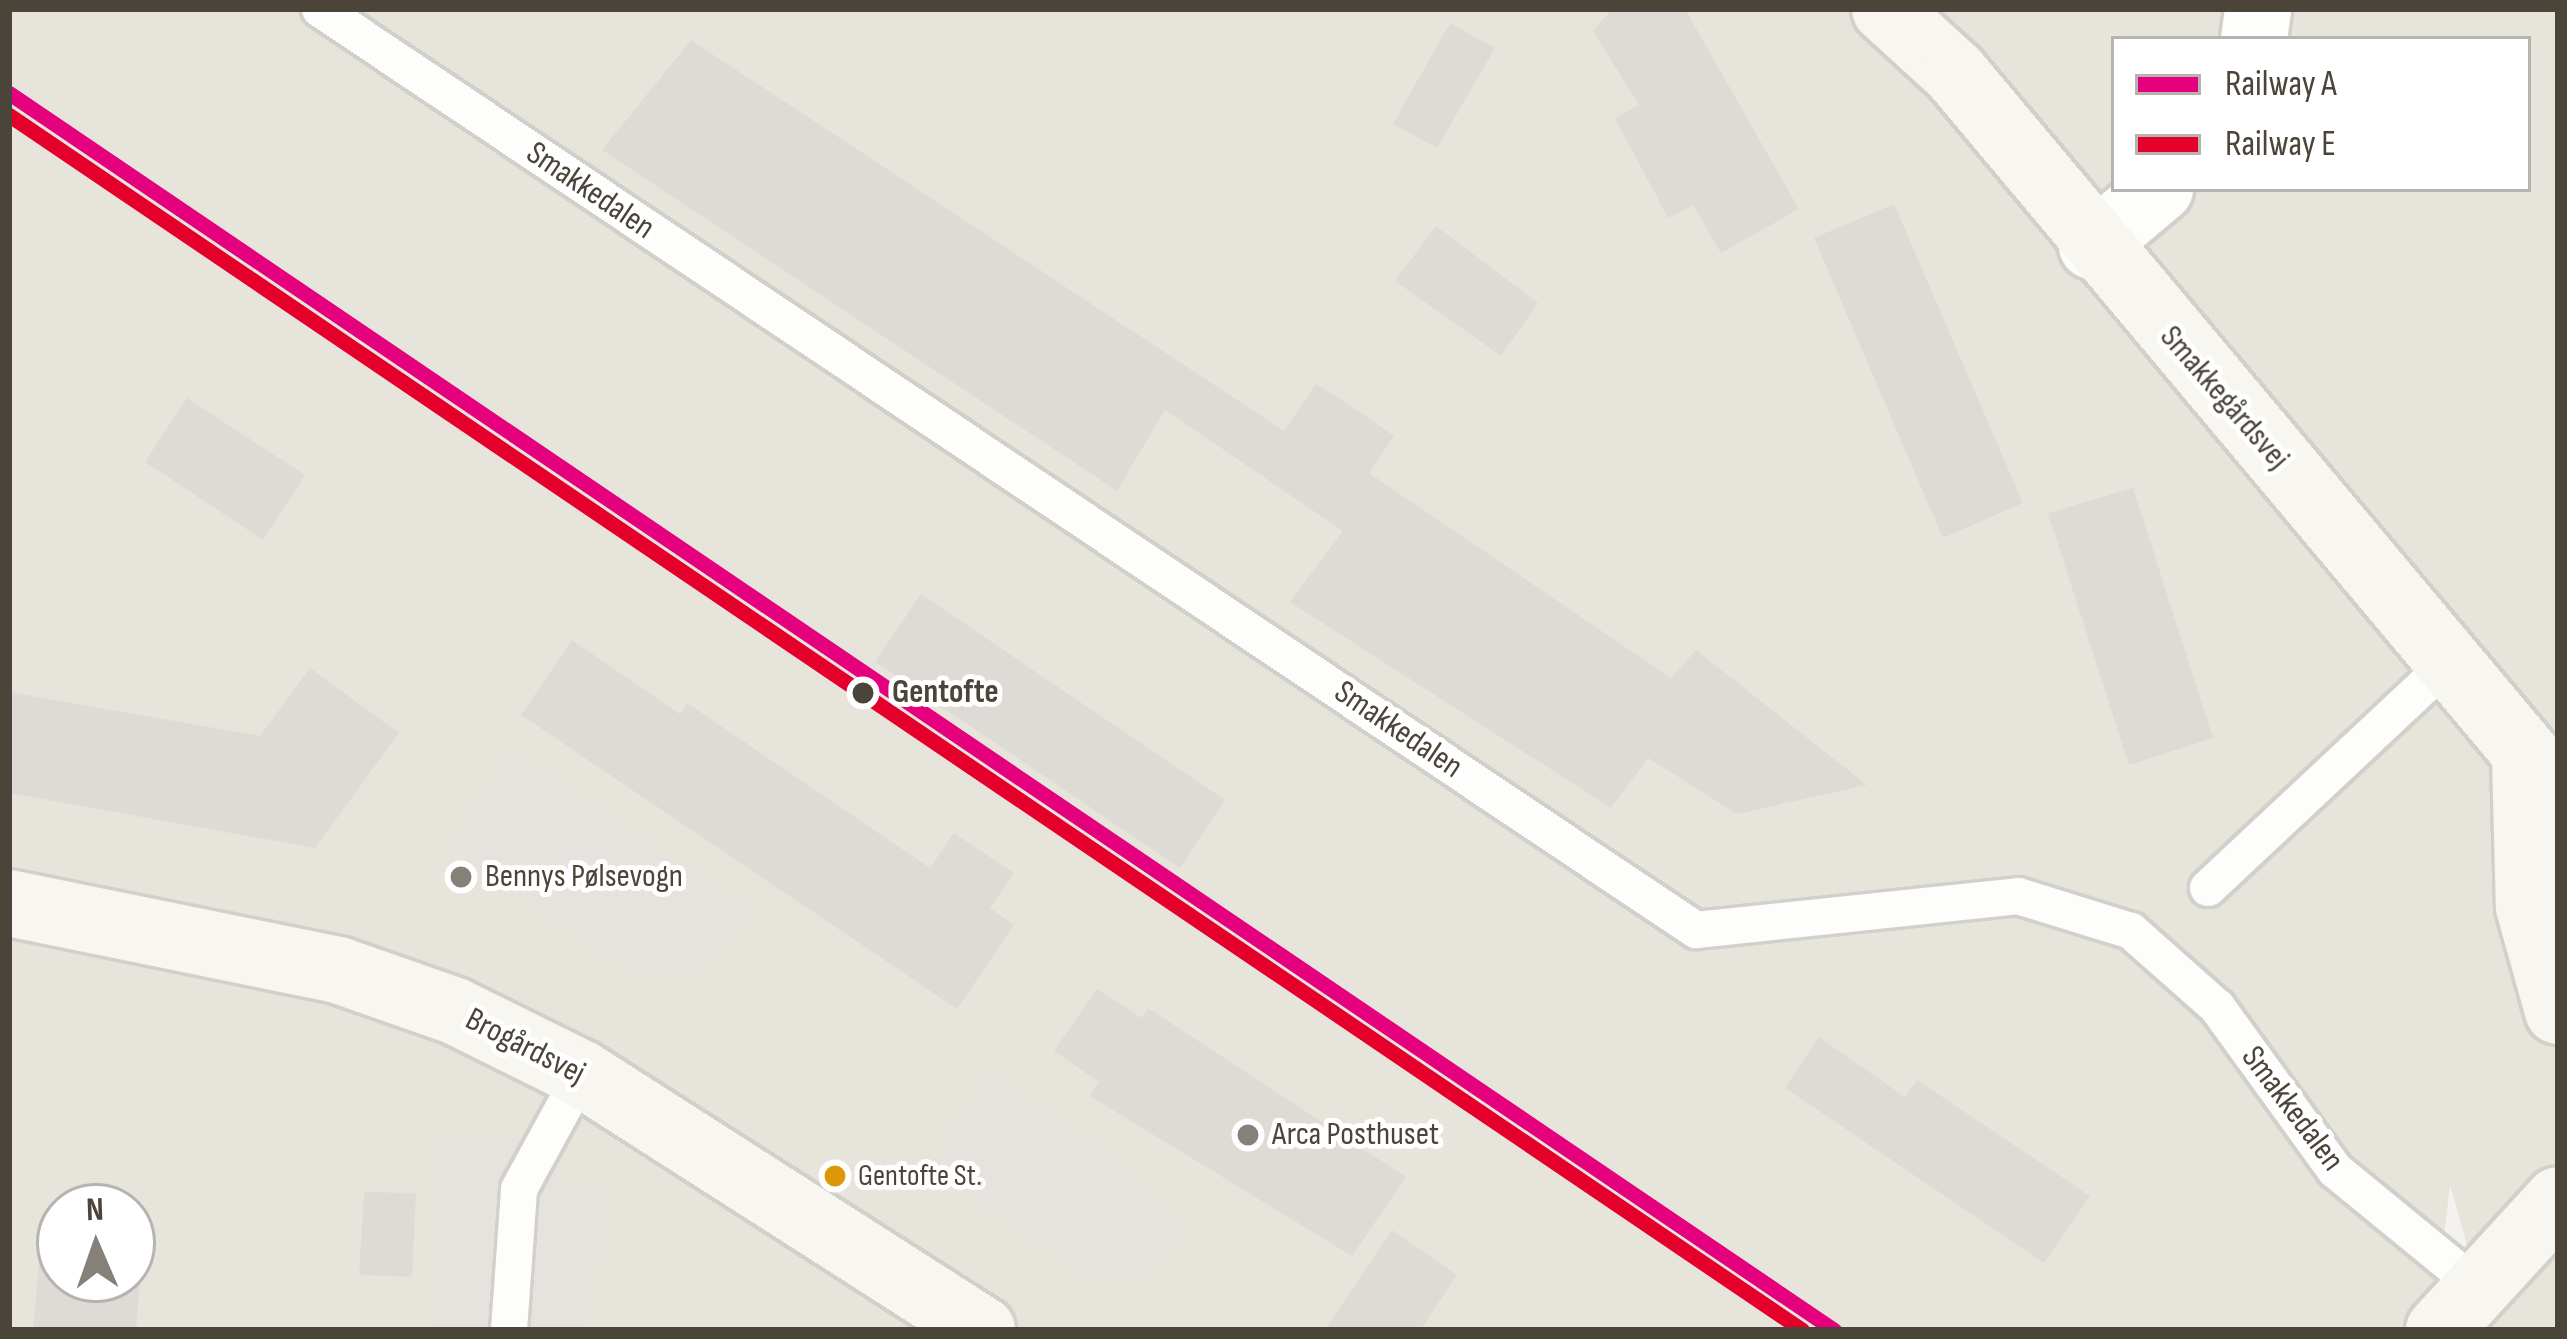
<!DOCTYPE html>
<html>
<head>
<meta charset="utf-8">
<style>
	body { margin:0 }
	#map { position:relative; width:2567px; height:1339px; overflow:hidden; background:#f4f2ee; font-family:"Sofia Sans Condensed",sans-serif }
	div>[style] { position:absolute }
	.residential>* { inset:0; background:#e7e4dc }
	.parking>* { inset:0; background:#e6e3df }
	.building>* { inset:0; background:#dedbd6 }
	.roads { filter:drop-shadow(3px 0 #d2d0cb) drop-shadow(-3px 0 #d2d0cb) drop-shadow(0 3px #d2d0cb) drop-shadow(0 -3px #d2d0cb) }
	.lane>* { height:36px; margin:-18px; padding:0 18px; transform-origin:18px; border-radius:18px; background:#fdfdfc }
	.street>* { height:66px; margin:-33px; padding:0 33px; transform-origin:33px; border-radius:33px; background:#fdfdfc }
	.secondary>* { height:66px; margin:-33px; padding:0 33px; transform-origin:33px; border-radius:33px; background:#f7f6f1 }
	.rail-1>* { height:15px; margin:-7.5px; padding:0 7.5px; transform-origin:7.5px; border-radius:7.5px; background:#e5007d }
	.rail-2>* { height:15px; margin:-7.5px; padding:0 7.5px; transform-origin:7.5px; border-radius:7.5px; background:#e4002b }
	.dots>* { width:33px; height:33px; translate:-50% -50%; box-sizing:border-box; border:6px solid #fff; border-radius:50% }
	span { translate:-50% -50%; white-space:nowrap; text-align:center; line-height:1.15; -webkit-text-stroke:10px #fff; paint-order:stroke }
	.bus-label { font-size:30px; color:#4b4439 }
	.left { translate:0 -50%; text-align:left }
	.street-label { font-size:33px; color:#4b4439 }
	.stop-label { font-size:33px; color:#4b4439; font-weight:700 }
	.poi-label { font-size:33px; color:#4b4439 }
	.frame { position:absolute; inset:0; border:12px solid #4b4439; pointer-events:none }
	.legend { position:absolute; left:2111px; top:36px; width:420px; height:156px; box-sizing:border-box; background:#fff; border:3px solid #b7b4b0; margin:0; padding:15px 21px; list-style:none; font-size:36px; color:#4b4439 }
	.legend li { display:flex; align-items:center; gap:24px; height:60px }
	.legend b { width:60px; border:3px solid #b7b4b0 }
	.north { position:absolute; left:36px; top:1183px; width:120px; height:120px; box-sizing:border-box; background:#fff; border:3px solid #b7b4b0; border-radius:50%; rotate:358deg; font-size:33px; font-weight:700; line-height:48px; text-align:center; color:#4b4439 }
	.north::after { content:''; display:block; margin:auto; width:42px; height:54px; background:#868178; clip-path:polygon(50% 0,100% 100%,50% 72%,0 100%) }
</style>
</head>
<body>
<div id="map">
	<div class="residential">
		<i style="clip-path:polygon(evenodd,9px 9px,2558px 9px,2558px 1330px,2491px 1330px,2450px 1185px,2433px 1330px,9px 1330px,9px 9px,2114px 39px,2528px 39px,2528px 189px,2114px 189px,2114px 39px,9px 9px,60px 1207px,132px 1207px,132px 1279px,60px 1279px,60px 1207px)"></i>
	</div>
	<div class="parking">
		<i style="clip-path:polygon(512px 752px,749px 913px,707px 965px,644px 976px,463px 858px,456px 834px)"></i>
		<i style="clip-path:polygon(988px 1074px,1124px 1163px,1189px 1231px,1140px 1273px,1103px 1283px,942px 1175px,939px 1153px)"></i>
		<i style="clip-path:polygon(438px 1136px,519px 1138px,556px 1157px,561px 1189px,601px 1191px,589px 1330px,430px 1330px)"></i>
	</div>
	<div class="building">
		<i style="clip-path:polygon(1612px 9px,1685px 9px,1799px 209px,1721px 253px,1693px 205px,1668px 218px,1615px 118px,1639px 105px,1593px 31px)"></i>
		<i style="clip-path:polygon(1450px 23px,1495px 48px,1437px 148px,1393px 124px)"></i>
		<i style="clip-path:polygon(691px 40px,1284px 431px,1316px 384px,1348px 404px,1394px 436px,1369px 473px,1671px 678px,1696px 650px,1867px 785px,1737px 814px,1648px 758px,1611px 808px,1290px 602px,1343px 531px,1165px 410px,1117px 491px,602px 150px)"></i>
		<i style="clip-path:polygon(1894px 204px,2023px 503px,1943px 538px,1814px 238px)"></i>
		<i style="clip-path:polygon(1436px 226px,1538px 303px,1501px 356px,1395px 281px)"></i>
		<i style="clip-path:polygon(187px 398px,305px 475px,263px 540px,145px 462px)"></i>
		<i style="clip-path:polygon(2133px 488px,2213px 738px,2129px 765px,2048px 513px)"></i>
		<i style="clip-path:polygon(921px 594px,1225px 800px,1180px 868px,875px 662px)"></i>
		<i style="clip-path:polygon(572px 640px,680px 714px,687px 703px,930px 868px,954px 833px,1014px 873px,990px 908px,1014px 925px,957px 1009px,521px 715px)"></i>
		<i style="clip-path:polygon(310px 668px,399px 733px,315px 848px,9px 793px,9px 692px,260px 736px)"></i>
		<i style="clip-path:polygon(1097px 989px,1142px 1018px,1148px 1008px,1406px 1177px,1352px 1256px,1090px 1096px,1099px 1082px,1054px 1051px)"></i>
		<i style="clip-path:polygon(1819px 1037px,1905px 1097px,1917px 1080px,2090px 1196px,2044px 1263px,1785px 1088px)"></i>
		<i style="clip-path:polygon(364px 1192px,416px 1193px,412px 1277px,359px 1275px)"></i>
		<i style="clip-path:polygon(43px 1219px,60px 1220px,60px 1279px,132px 1279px,132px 1226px,145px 1227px,136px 1330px,33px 1330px)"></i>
		<i style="clip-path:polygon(1392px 1230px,1457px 1275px,1420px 1330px,1325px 1330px)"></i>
	</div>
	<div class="roads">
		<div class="lane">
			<i style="left:320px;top:9px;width:1656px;rotate:33.8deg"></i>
			<i style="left:1696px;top:930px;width:324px;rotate:-6deg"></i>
			<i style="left:2018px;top:896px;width:118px;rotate:17.2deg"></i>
			<i style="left:2131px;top:931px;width:115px;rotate:41.5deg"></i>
			<i style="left:2217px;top:1007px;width:201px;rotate:54.1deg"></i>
			<i style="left:2335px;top:1170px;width:178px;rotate:39.3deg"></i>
			<i style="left:2208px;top:888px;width:326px;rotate:-43.1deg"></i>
			<i style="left:509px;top:1330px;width:141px;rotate:-85.9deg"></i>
			<i style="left:519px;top:1189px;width:131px;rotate:-61.3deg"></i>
		</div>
		<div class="street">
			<i style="left:2254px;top:39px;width:30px;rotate:-82deg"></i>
			<i style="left:2092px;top:246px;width:89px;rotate:-40deg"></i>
		</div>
		<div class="secondary">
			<i style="left:1885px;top:9px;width:95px;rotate:42.4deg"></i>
			<i style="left:1955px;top:73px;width:938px;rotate:50.01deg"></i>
			<i style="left:2525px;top:759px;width:148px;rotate:88.5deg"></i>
			<i style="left:2529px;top:907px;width:108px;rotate:74.4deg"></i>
			<i style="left:9px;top:903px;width:336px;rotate:11.5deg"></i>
			<i style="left:338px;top:970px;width:124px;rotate:19.3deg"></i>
			<i style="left:455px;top:1011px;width:142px;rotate:26.4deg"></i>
			<i style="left:582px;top:1074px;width:475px;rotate:32.6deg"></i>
			<i style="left:2439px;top:1330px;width:176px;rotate:-47.5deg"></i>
		</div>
	</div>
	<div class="rail-1">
		<i style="left:9px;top:93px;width:2205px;rotate:34.13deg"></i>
	</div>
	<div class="rail-2">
		<i style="left:9px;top:115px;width:2166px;rotate:34.12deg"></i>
	</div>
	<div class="dots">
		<i style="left:863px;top:693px;background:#4b4439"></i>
		<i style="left:461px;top:877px;background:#868178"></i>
		<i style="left:1248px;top:1135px;background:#868178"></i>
		<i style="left:835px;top:1176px;background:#dd9709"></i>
	</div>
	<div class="bus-label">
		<span class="left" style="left:858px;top:1176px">Gentofte St.</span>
	</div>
	<div class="street-label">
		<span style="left:590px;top:191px;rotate:34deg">Smakkedalen</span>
		<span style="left:2224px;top:398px;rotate:49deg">Smakkegårdsvej</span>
		<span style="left:1398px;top:730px;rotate:34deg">Smakkedalen</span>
		<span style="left:525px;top:1047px;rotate:27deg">Brogårdsvej</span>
		<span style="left:2292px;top:1109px;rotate:53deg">Smakkedalen</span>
	</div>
	<div class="stop-label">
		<span class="left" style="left:892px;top:693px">Gentofte</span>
	</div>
	<div class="poi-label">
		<span class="left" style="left:485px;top:877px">Bennys Pølsevogn</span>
		<span class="left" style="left:1272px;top:1135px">Arca Posthuset</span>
	</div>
	<div class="frame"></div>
	<ul class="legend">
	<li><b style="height:15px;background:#e5007d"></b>Railway A</li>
	<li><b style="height:15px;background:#e4002b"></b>Railway E</li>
	</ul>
	<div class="north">N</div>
</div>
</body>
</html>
